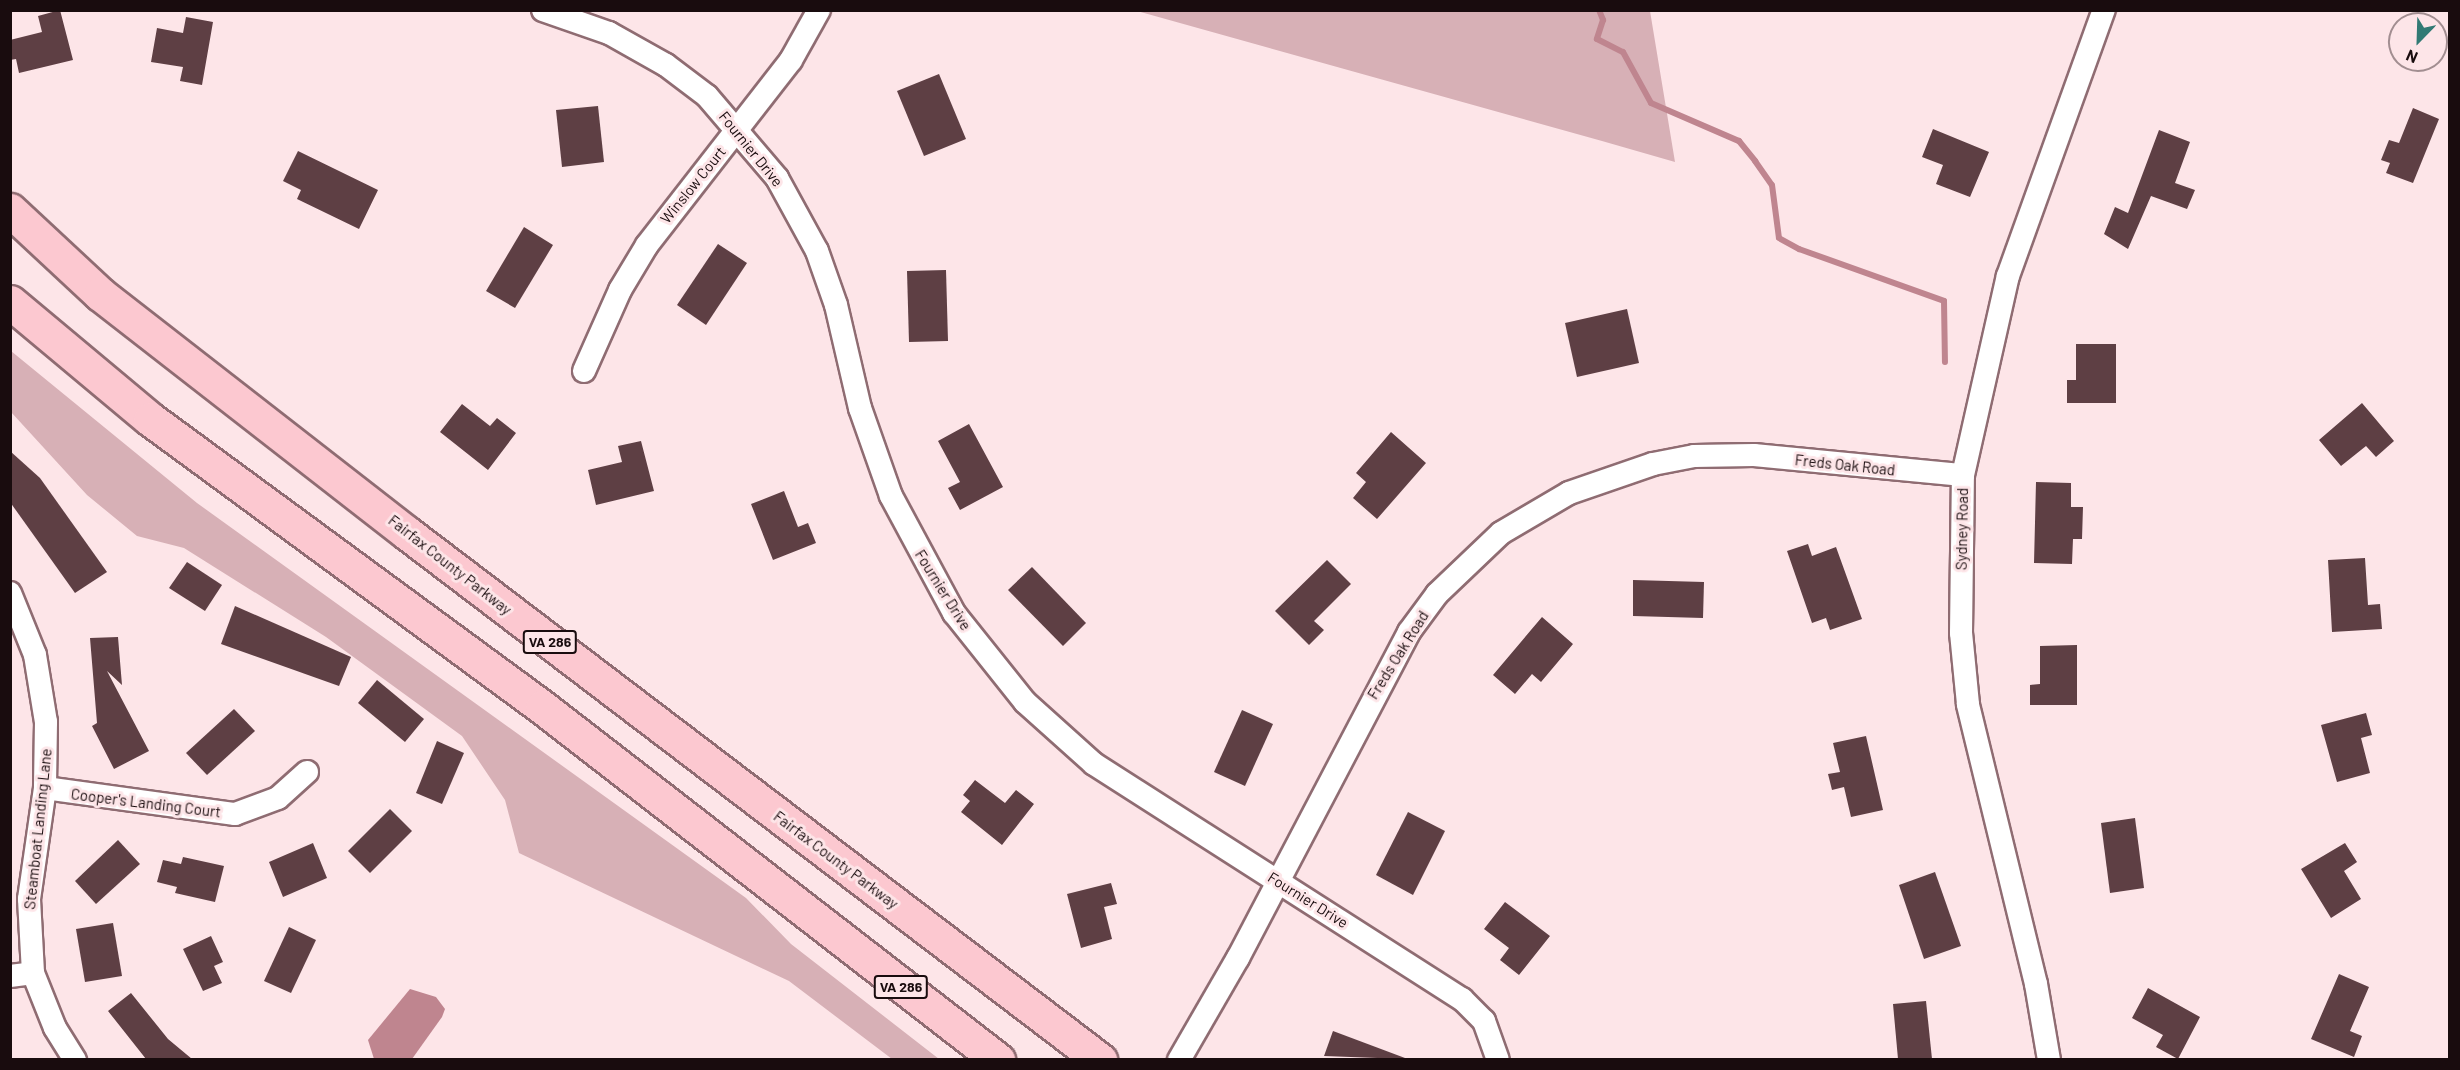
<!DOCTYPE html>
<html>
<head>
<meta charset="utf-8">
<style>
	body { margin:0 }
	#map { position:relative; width:2460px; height:1070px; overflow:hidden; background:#fde5e8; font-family:Barlow,sans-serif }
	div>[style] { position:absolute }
	.green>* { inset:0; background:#d7b0b6 }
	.water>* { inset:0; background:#bf858f }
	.stream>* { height:6px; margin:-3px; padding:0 3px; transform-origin:3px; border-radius:3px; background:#bf858f }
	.building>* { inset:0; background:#5e3f44 }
	.roads { filter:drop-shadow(2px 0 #8f6c72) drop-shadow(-2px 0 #8f6c72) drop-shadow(0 2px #8f6c72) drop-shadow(0 -2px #8f6c72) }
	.minor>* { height:22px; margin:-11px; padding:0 11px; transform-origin:11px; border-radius:11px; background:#fff }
	.trunk>* { height:33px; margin:-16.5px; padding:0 16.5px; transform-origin:16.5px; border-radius:16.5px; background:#fcc8d0 }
	span { translate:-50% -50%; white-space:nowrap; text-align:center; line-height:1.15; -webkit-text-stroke:6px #fde5e8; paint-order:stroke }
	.shield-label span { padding:2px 4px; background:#fde5e8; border:2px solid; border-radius:4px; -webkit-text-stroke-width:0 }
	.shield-label { font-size:14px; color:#190c0e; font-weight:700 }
	.street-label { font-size:15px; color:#190c0e }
	.frame { position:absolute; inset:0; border:12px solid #190c0e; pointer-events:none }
	.north { position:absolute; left:2388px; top:12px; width:60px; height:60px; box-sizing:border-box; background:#fde5e8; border:2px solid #a28e91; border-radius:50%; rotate:203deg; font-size:16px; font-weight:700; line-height:24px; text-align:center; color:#190c0e }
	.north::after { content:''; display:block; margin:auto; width:21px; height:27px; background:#327a74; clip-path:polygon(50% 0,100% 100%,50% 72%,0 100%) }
</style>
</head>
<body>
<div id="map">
	<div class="green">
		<i style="clip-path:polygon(1137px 11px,1650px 11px,1675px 162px,1602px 141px)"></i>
		<i style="clip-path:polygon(11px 351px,197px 503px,746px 898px,791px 944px,939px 1059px,892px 1059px,789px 981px,519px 853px,505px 800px,462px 736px,326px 637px,184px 548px,137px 536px,87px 495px,11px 412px)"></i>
	</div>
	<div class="water">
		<i style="clip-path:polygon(410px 989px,436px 997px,445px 1009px,442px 1017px,412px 1059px,374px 1059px,368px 1040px)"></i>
	</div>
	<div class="stream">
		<i style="left:1599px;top:10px;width:11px;rotate:68deg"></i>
		<i style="left:1603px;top:20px;width:20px;rotate:108deg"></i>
		<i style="left:1597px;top:39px;width:29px;rotate:27deg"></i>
		<i style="left:1623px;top:52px;width:58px;rotate:61.2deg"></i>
		<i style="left:1651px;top:103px;width:96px;rotate:23.4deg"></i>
		<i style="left:1739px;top:141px;width:26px;rotate:51deg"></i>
		<i style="left:1755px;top:161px;width:29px;rotate:55deg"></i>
		<i style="left:1772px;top:185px;width:53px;rotate:82.5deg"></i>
		<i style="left:1779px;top:238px;width:23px;rotate:29deg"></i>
		<i style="left:1799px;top:249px;width:154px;rotate:19.7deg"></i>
		<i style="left:1944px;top:301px;width:61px;rotate:89.1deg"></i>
	</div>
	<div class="building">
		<i style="clip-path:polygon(60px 10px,73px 60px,19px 73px,16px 59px,10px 60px,10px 40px,42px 32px,38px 16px)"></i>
		<i style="clip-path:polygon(186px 17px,213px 22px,202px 85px,180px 81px,183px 67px,151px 62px,157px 28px,183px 33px)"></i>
		<i style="clip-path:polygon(939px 74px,966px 139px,924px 156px,897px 91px)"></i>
		<i style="clip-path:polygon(598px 106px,604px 162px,562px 167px,556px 110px)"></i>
		<i style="clip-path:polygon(2413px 108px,2439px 119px,2413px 183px,2386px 173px,2390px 163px,2381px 160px,2389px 140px,2399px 143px)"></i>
		<i style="clip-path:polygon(1933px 129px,1989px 152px,1970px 197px,1936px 184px,1943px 165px,1922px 157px)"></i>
		<i style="clip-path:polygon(2159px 130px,2190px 142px,2175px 183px,2195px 190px,2187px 209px,2151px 196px,2128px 249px,2104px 234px,2115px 207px,2128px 213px)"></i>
		<i style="clip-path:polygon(298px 151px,378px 190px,359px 229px,297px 199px,301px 190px,283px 181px)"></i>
		<i style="clip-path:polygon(524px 227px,553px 245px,515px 308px,486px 291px)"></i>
		<i style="clip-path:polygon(718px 244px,747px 263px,706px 325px,677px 305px)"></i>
		<i style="clip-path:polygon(946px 270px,948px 341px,909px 342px,907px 271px)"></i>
		<i style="clip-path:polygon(1627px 309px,1639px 363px,1577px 377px,1565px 323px)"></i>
		<i style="clip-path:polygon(2076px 344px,2116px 344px,2116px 403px,2067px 403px,2067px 380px,2076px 380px)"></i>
		<i style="clip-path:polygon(2362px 403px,2394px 441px,2376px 457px,2366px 446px,2341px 466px,2319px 440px)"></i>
		<i style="clip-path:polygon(462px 404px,490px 426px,497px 418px,516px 433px,488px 470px,440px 432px)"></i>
		<i style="clip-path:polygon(969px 424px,1003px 487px,960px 510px,948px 488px,960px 482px,938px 441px)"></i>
		<i style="clip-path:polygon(1391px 432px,1426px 463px,1377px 519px,1353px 498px,1366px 482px,1356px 473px)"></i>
		<i style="clip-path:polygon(641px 441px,654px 491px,596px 505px,588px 470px,622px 462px,618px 446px)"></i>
		<i style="clip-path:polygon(10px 451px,40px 478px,107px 572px,75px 593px,10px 502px)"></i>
		<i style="clip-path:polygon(2036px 482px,2071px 483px,2071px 507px,2083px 507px,2082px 539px,2073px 539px,2072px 564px,2034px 563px)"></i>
		<i style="clip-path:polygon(784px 491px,798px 527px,808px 523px,816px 543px,773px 560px,751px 504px)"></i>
		<i style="clip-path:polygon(1808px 544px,1812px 556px,1836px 547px,1862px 619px,1830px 630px,1826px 618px,1812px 623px,1787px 551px)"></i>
		<i style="clip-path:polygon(2365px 558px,2368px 605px,2380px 604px,2382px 629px,2332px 632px,2328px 560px)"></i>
		<i style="clip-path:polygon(1327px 560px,1351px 584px,1314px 621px,1324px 630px,1309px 645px,1275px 611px)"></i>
		<i style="clip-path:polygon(187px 562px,222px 585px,205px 611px,169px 588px)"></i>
		<i style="clip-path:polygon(1032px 567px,1086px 623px,1063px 646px,1008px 590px)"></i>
		<i style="clip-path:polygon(1633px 580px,1704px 582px,1703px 618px,1633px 616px)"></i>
		<i style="clip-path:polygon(235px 606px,351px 657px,339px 686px,221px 644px)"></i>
		<i style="clip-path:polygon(1542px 617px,1573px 644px,1541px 682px,1532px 674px,1515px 694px,1493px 675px)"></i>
		<i style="clip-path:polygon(118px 637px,122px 685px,107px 671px,149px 751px,114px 769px,92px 726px,97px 723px,90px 638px)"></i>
		<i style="clip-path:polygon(2077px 645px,2077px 705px,2030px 705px,2030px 685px,2040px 684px,2040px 646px)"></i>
		<i style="clip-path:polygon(377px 680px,424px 719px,405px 742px,358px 703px)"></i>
		<i style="clip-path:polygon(234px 709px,255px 731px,207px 775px,186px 753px)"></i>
		<i style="clip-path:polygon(1242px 710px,1273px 724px,1245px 786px,1214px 772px)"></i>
		<i style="clip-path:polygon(2366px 713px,2372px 735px,2361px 738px,2370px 773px,2337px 782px,2321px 725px)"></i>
		<i style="clip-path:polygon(1866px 736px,1883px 810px,1851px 817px,1844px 787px,1832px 790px,1828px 774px,1840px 772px,1833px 743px)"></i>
		<i style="clip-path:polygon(437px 741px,464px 753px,442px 804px,416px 793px)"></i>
		<i style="clip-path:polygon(975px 780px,1005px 803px,1016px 790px,1034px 804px,1002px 845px,961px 812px,970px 801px,963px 795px)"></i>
		<i style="clip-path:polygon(390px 809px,412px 831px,370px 873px,348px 851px)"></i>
		<i style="clip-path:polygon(1408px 812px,1445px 831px,1413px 895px,1376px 875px)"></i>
		<i style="clip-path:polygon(2135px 818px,2144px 888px,2110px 893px,2101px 823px)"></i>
		<i style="clip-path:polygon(118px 840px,140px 864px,96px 904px,75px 881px)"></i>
		<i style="clip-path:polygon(313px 843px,327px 878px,283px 897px,269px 862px)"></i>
		<i style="clip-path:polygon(2345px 843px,2357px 862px,2344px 871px,2361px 899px,2331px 918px,2301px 869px)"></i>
		<i style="clip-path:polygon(183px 857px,224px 866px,215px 902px,175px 893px,177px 887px,157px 882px,163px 860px,181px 864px)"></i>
		<i style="clip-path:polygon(1935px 872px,1961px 946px,1924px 959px,1899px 885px)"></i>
		<i style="clip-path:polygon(1111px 883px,1117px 904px,1104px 907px,1112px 939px,1081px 948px,1067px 894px)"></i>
		<i style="clip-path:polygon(1505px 902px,1550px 936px,1519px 975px,1500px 960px,1509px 948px,1484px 929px)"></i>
		<i style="clip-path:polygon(113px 923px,122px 976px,85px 982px,76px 929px)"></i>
		<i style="clip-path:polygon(289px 927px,316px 940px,291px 993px,264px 981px)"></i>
		<i style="clip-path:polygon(211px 936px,223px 962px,214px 966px,222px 983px,203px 991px,183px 949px)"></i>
		<i style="clip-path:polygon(2339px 974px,2369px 987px,2350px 1031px,2362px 1036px,2354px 1057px,2311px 1039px)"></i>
		<i style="clip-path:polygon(2148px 988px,2200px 1017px,2178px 1059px,2156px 1047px,2163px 1035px,2132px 1018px)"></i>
		<i style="clip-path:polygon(131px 993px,168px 1039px,192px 1059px,146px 1059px,108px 1011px)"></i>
		<i style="clip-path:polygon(1926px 1001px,1932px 1059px,1898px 1059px,1893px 1004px)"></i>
		<i style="clip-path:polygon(1333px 1031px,1405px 1058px,1404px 1059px,1324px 1056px)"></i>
	</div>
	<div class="roads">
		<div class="minor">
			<i style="left:543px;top:10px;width:70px;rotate:19.2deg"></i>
			<i style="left:609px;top:33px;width:65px;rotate:29.3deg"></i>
			<i style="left:666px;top:65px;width:51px;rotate:37.1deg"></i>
			<i style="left:707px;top:96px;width:108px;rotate:49.5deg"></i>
			<i style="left:777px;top:178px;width:83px;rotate:61.3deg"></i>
			<i style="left:817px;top:251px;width:57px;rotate:70.6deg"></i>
			<i style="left:836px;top:305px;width:106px;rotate:76.9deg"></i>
			<i style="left:860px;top:408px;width:93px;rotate:70.6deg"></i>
			<i style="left:891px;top:496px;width:133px;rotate:61.7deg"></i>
			<i style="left:954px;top:613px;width:114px;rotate:51.4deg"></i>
			<i style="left:1025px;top:702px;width:93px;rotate:41.9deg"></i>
			<i style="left:1094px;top:764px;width:437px;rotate:32.6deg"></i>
			<i style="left:1462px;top:999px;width:31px;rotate:45deg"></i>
			<i style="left:1484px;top:1021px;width:41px;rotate:70.3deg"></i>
			<i style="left:584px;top:371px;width:89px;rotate:-66deg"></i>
			<i style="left:620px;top:290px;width:52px;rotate:-59deg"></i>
			<i style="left:647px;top:245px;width:234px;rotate:-52.1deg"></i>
			<i style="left:791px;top:60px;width:57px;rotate:-60.8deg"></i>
			<i style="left:10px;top:593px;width:67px;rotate:68deg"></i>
			<i style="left:35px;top:655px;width:68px;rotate:80.7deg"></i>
			<i style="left:46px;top:722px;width:66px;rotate:90.9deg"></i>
			<i style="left:45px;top:788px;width:112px;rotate:98.2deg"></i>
			<i style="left:29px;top:899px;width:74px;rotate:86.9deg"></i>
			<i style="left:33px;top:973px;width:59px;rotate:68.2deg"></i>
			<i style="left:55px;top:1028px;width:38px;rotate:58deg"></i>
			<i style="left:45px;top:788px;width:192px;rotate:7.8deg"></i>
			<i style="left:235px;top:814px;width:46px;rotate:-20.4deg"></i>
			<i style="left:278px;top:798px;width:39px;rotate:-42deg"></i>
			<i style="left:10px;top:976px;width:23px;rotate:-7deg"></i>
			<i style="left:1179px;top:1060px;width:118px;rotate:-60deg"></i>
			<i style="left:1238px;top:958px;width:368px;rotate:-62.3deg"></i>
			<i style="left:1409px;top:632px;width:47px;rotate:-53.6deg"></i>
			<i style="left:1437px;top:594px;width:88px;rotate:-43.6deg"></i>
			<i style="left:1501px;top:533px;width:79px;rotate:-30.5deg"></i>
			<i style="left:1569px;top:493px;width:89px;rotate:-19deg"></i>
			<i style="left:1653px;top:464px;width:42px;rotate:-11deg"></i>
			<i style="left:1694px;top:456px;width:60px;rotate:-1deg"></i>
			<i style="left:1754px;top:455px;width:210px;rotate:5.5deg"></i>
			<i style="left:2049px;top:1060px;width:77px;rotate:-99.7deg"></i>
			<i style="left:2036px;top:984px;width:288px;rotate:-103.7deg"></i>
			<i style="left:1968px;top:704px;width:71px;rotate:-95.6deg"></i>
			<i style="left:1961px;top:633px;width:158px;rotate:-89.3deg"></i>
			<i style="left:1963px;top:475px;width:204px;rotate:-77.3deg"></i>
			<i style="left:2008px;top:276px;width:283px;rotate:-70.2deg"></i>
		</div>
		<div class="trunk">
			<i style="left:10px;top:210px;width:123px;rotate:43deg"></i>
			<i style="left:100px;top:294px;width:389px;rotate:37.9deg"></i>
			<i style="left:407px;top:533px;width:871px;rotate:37.25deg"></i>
			<i style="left:10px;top:302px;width:182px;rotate:39.9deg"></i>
			<i style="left:150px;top:419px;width:486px;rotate:36.3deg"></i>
			<i style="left:542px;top:707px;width:577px;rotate:37.74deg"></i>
		</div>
	</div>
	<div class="shield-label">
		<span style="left:550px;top:642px">VA 286</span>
		<span style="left:901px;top:987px">VA 286</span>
	</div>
	<div class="street-label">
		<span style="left:751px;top:149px;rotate:51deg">Fournier Drive</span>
		<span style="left:693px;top:185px;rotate:-51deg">Winslow Court</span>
		<span style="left:1845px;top:465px;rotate:6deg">Freds Oak Road</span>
		<span style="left:1962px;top:529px;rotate:-89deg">Sydney Road</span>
		<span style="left:450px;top:565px;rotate:38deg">Fairfax County Parkway</span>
		<span style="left:943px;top:590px;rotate:58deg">Fournier Drive</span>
		<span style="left:1398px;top:655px;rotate:-58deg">Freds Oak Road</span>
		<span style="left:146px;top:803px;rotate:7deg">Cooper's Landing Court</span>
		<span style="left:38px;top:829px;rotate:-84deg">Steamboat Landing Lane</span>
		<span style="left:836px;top:860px;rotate:37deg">Fairfax County Parkway</span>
		<span style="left:1308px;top:900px;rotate:32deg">Fournier Drive</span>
	</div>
	<div class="frame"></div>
	<div class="north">N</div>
</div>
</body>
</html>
